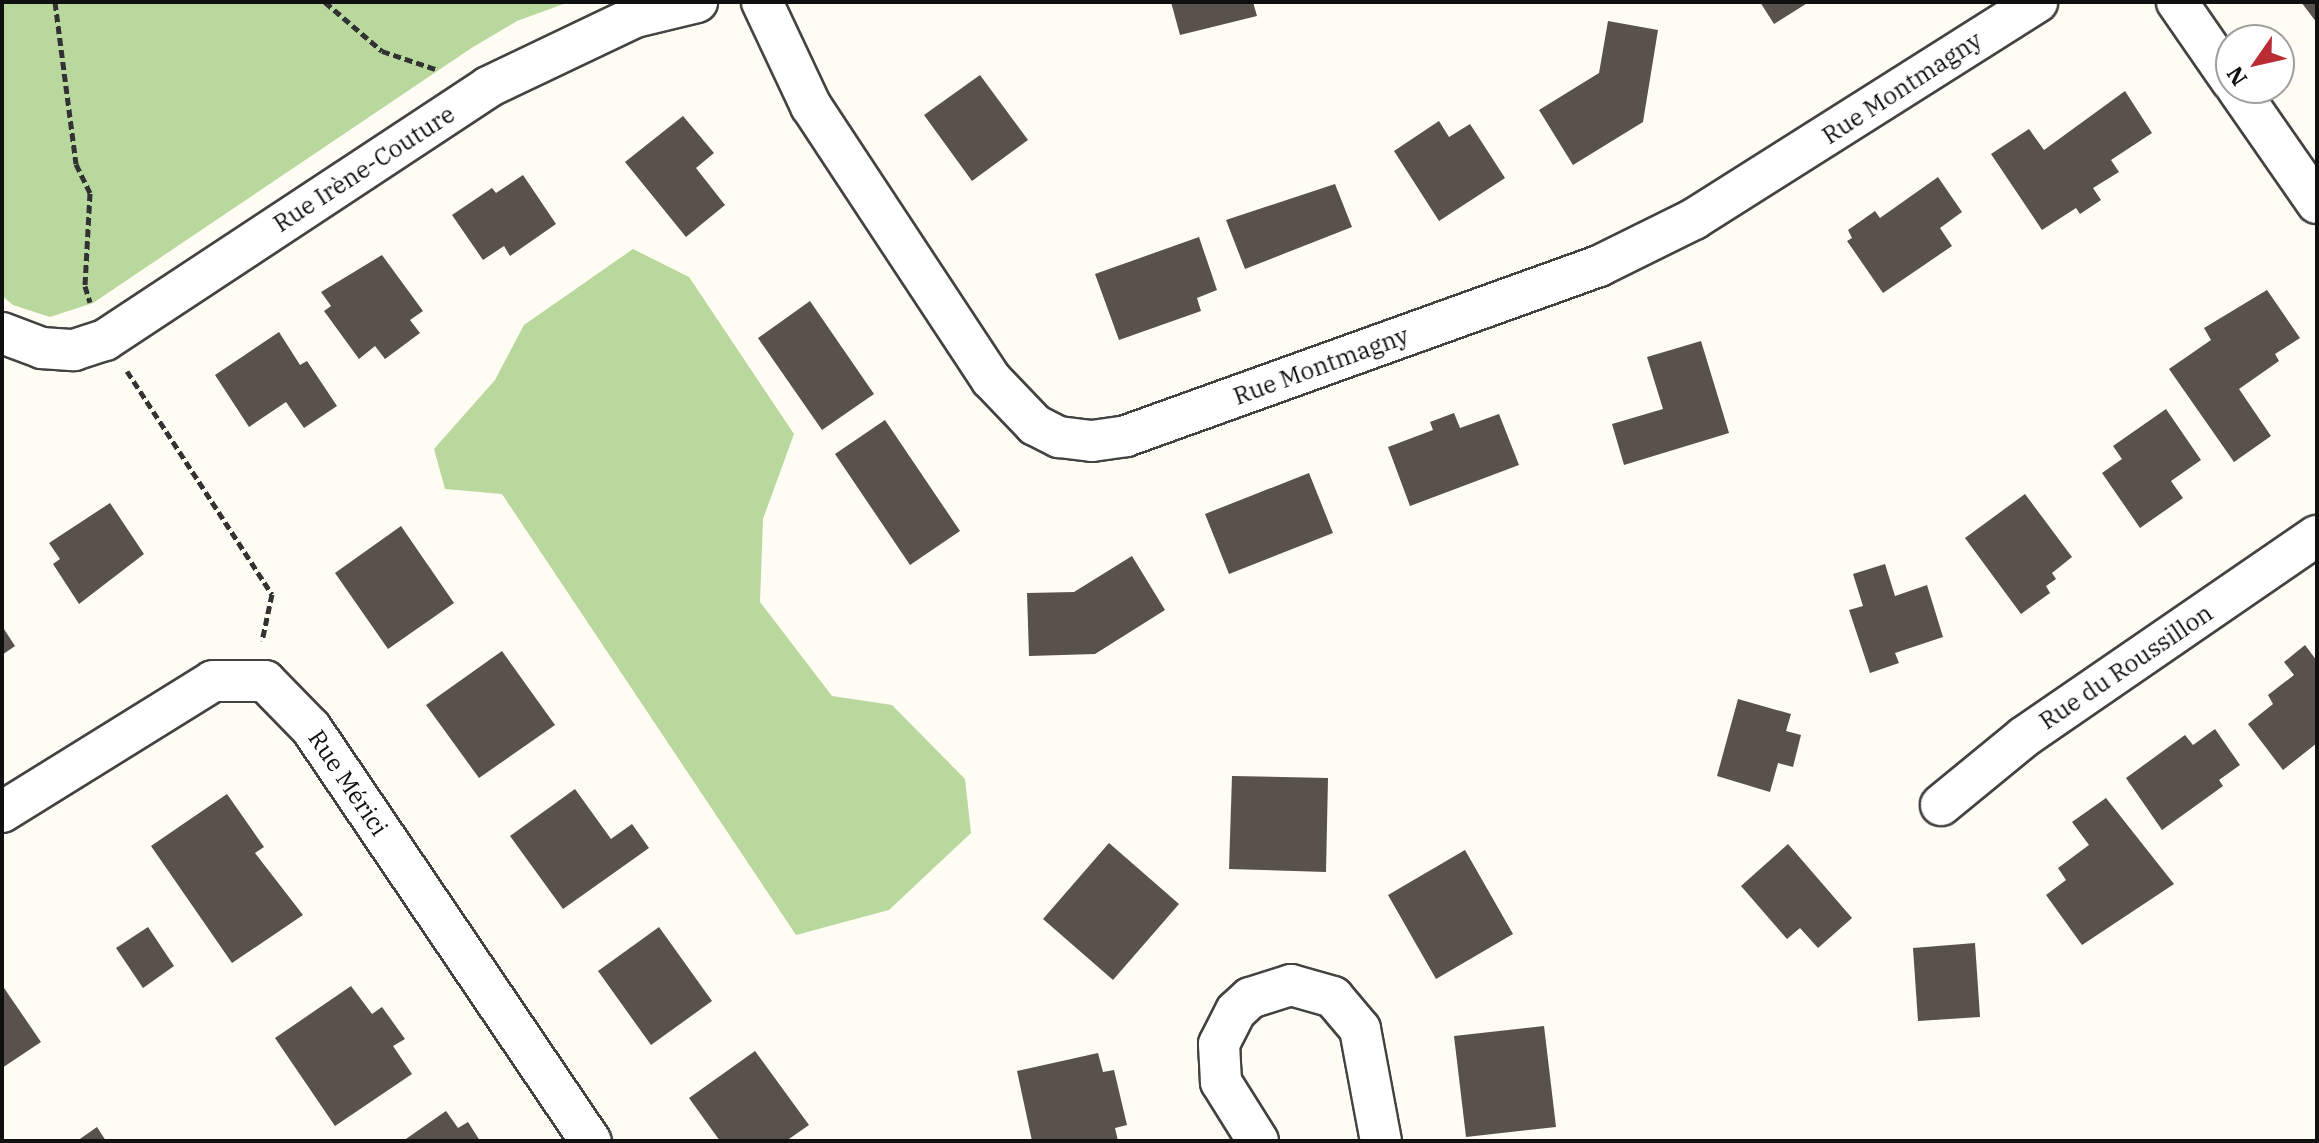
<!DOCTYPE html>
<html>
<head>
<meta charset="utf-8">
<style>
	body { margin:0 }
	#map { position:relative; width:2319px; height:1143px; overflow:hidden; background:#fefcf3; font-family:"IBM Plex Serif",serif }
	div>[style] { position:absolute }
	.forest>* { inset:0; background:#b8d89d }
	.building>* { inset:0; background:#58514c }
	.path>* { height:5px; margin-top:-2.5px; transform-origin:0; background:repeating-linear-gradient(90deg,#323232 0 8px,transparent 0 12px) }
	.roads { filter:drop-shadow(2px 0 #434343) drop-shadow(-2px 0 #434343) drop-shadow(0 2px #434343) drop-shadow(0 -2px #434343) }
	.minor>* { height:40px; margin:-20px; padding:0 20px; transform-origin:20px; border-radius:20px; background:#fff }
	span { translate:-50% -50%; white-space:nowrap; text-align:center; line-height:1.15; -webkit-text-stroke:8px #fff; paint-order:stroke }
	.street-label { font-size:24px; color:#101010 }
	.frame { position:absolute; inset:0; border:4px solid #101010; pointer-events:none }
	.north { position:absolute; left:2215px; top:24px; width:80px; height:80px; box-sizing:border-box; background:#fff; border:2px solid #9f9f9f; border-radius:50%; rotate:236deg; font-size:22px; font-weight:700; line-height:32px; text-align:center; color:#101010 }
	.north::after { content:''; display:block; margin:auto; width:28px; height:36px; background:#bb2d34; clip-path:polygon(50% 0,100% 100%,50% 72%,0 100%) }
</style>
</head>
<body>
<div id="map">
	<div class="forest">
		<i style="clip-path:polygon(2px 2px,569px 2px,517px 21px,473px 47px,93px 303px,50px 317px,13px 305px,2px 296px)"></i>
		<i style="clip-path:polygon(633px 249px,689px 277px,794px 434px,763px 519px,760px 602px,832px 696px,892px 705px,965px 779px,971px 833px,889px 910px,796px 935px,502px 494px,445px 489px,434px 449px,495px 380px,524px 325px)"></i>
	</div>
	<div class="building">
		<i style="clip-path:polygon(1171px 2px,1253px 2px,1257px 16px,1180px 35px)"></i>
		<i style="clip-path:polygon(1760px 2px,1809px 2px,1774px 24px)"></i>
		<i style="clip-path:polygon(2301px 2px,2317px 2px,2317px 23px)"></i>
		<i style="clip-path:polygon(1608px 21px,1658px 30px,1643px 122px,1573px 165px,1539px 110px,1599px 73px)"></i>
		<i style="clip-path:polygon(980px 75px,1028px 140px,972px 181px,924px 115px)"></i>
		<i style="clip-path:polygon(2125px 91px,2152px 133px,2111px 160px,2119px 172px,2093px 188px,2101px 200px,2080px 214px,2076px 208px,2042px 230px,1991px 154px,2029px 129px,2044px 150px)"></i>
		<i style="clip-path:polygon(683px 116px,714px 153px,696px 168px,725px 205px,686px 237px,625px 162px)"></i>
		<i style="clip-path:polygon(1439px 121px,1449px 137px,1470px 124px,1505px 178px,1439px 221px,1394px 151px)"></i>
		<i style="clip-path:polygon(523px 175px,556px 224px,510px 256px,504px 246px,483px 260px,452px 215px,492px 188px,496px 193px)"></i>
		<i style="clip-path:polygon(1938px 177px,1962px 212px,1940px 228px,1952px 246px,1883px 293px,1847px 241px,1852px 238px,1848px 230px,1875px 211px,1880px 218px)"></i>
		<i style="clip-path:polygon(1335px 184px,1352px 227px,1245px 269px,1226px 220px)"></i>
		<i style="clip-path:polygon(1199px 237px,1217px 290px,1197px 298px,1201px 311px,1119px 340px,1095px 274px)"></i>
		<i style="clip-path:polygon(382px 255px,423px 311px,410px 320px,420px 333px,385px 359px,375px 346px,359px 359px,324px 311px,331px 306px,321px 292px)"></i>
		<i style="clip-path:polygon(2267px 290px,2300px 338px,2275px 354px,2279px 361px,2239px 389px,2271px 436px,2234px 462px,2169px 369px,2211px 340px,2204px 328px)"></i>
		<i style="clip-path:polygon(810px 301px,874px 394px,822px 430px,758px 338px)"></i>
		<i style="clip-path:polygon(279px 332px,300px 365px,307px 361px,337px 406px,304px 428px,286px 402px,249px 427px,215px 375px)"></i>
		<i style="clip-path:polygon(1701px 341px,1729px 433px,1624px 465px,1612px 424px,1663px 409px,1647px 357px)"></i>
		<i style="clip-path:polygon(2166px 409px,2201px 460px,2171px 481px,2183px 498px,2140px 528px,2102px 473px,2122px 459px,2113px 446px)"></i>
		<i style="clip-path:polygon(1454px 413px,1460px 428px,1499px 414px,1519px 465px,1410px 506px,1388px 447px,1433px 430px,1430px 422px)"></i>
		<i style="clip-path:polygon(885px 420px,960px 531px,910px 565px,835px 454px)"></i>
		<i style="clip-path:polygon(1309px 473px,1333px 533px,1229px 574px,1205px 514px)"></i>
		<i style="clip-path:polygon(2025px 494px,2072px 557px,2052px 573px,2056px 579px,2046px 586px,2050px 593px,2021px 614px,1965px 538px)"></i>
		<i style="clip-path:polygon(110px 503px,144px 554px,79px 604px,53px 564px,60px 559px,49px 543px)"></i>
		<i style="clip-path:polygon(401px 526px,454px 603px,388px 649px,335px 573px)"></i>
		<i style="clip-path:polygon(1132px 556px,1165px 610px,1095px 654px,1029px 656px,1027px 593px,1074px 592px)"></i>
		<i style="clip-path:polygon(1885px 564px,1895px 596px,1927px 585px,1943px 637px,1895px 653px,1899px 663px,1870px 673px,1849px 610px,1863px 606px,1853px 574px)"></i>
		<i style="clip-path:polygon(2px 626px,15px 646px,2px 655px)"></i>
		<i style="clip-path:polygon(2305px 645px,2317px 661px,2317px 743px,2283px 770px,2248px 724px,2273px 704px,2268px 695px,2294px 675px,2284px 662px)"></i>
		<i style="clip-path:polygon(502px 651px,555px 725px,479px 778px,426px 705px)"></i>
		<i style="clip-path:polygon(1738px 699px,1791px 714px,1786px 731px,1801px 735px,1793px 767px,1778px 763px,1770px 792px,1717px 776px)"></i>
		<i style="clip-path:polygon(2215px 729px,2240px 765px,2219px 780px,2223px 786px,2162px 830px,2126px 778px,2185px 735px,2193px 745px)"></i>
		<i style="clip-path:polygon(1232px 776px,1328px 778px,1326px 872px,1229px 869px)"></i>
		<i style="clip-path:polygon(575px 789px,611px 839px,632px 824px,649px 848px,563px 909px,510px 836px)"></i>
		<i style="clip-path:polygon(227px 794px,264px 847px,255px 853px,303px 915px,232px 963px,151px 846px)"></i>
		<i style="clip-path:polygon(2106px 798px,2174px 884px,2082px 945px,2046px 895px,2066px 880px,2058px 868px,2089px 845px,2072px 822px)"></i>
		<i style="clip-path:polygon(1109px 843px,1179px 904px,1113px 980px,1043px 919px)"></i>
		<i style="clip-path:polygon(1788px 844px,1852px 918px,1818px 948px,1800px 928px,1787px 939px,1741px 886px)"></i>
		<i style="clip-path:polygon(1465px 850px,1513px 934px,1436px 979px,1388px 895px)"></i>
		<i style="clip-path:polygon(148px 927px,174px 966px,143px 988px,116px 948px)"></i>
		<i style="clip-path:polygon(659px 927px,712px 1001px,651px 1045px,598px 971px)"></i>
		<i style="clip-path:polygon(1975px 943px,1980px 1017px,1918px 1021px,1913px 948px)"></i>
		<i style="clip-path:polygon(2px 985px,41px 1042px,2px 1068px)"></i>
		<i style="clip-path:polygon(351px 986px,372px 1014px,382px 1007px,405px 1039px,393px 1046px,412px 1074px,335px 1126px,275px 1038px)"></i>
		<i style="clip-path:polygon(1544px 1026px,1556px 1127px,1466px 1137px,1454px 1036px)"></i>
		<i style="clip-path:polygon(755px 1051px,809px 1125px,786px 1141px,720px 1141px,689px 1098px)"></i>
		<i style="clip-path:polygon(1098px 1053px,1103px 1072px,1114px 1070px,1127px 1125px,1115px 1128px,1118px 1141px,1032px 1141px,1017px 1071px)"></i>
		<i style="clip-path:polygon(446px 1111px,458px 1128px,468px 1122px,480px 1141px,403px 1141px)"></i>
		<i style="clip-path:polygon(97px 1127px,106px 1141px,77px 1141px)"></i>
	</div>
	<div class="path">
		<i style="left:55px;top:2px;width:163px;rotate:82.6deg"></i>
		<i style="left:76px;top:164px;width:32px;rotate:64deg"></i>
		<i style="left:90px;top:193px;width:93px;rotate:93.1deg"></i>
		<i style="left:85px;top:286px;width:17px;rotate:73deg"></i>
		<i style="left:325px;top:2px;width:75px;rotate:40.7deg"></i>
		<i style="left:382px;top:51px;width:59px;rotate:18.7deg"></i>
		<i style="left:127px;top:371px;width:266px;rotate:57deg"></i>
		<i style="left:272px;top:594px;width:48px;rotate:102deg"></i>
	</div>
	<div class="roads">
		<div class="minor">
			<i style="left:762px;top:2px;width:115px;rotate:64.8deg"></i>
			<i style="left:811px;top:106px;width:327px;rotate:56.6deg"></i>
			<i style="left:991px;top:379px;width:64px;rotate:46.3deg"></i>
			<i style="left:1035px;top:425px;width:27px;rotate:27deg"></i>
			<i style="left:1059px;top:437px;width:33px;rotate:7deg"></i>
			<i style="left:1092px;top:441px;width:34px;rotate:-8deg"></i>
			<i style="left:1126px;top:436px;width:503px;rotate:-19.77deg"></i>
			<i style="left:1599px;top:266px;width:106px;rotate:-26.3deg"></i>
			<i style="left:1694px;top:219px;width:406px;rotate:-32.3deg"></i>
			<i style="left:2177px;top:2px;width:95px;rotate:55.3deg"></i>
			<i style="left:2237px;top:88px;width:140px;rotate:55.2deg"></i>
			<i style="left:2px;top:333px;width:43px;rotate:20.6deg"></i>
			<i style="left:42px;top:348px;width:32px;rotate:4deg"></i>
			<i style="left:74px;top:350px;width:33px;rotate:-18deg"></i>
			<i style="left:105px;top:340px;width:459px;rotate:-33.4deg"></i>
			<i style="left:488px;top:87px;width:163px;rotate:-25.5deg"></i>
			<i style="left:635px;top:17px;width:64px;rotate:-13.6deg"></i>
			<i style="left:1941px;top:805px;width:107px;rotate:-39.3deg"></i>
			<i style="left:2024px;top:737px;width:355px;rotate:-34.5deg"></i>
			<i style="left:2px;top:812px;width:248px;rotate:-31.8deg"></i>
			<i style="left:213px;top:681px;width:52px"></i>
			<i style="left:265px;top:681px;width:66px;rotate:45.6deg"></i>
			<i style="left:311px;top:728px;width:499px;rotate:55.9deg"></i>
			<i style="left:1258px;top:1141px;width:70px;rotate:-122.1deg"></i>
			<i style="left:1221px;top:1082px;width:38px;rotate:-93deg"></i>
			<i style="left:1219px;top:1044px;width:37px;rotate:-63deg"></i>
			<i style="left:1236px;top:1011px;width:19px;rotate:-43deg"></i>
			<i style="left:1250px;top:998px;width:43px;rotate:-17.6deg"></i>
			<i style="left:1291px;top:985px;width:44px;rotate:15.9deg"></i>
			<i style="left:1333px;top:997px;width:42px;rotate:49.8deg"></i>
			<i style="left:1360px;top:1029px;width:114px;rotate:79.4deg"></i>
		</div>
	</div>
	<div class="street-label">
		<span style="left:1902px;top:88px;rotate:-33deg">Rue Montmagny</span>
		<span style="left:364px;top:169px;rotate:-33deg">Rue Irène-Couture</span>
		<span style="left:1321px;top:366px;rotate:-20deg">Rue Montmagny</span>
		<span style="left:2126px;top:667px;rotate:-34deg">Rue du Roussillon</span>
		<span style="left:348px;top:783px;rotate:56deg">Rue Mérici</span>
	</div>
	<div class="frame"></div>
	<div class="north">N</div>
</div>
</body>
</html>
